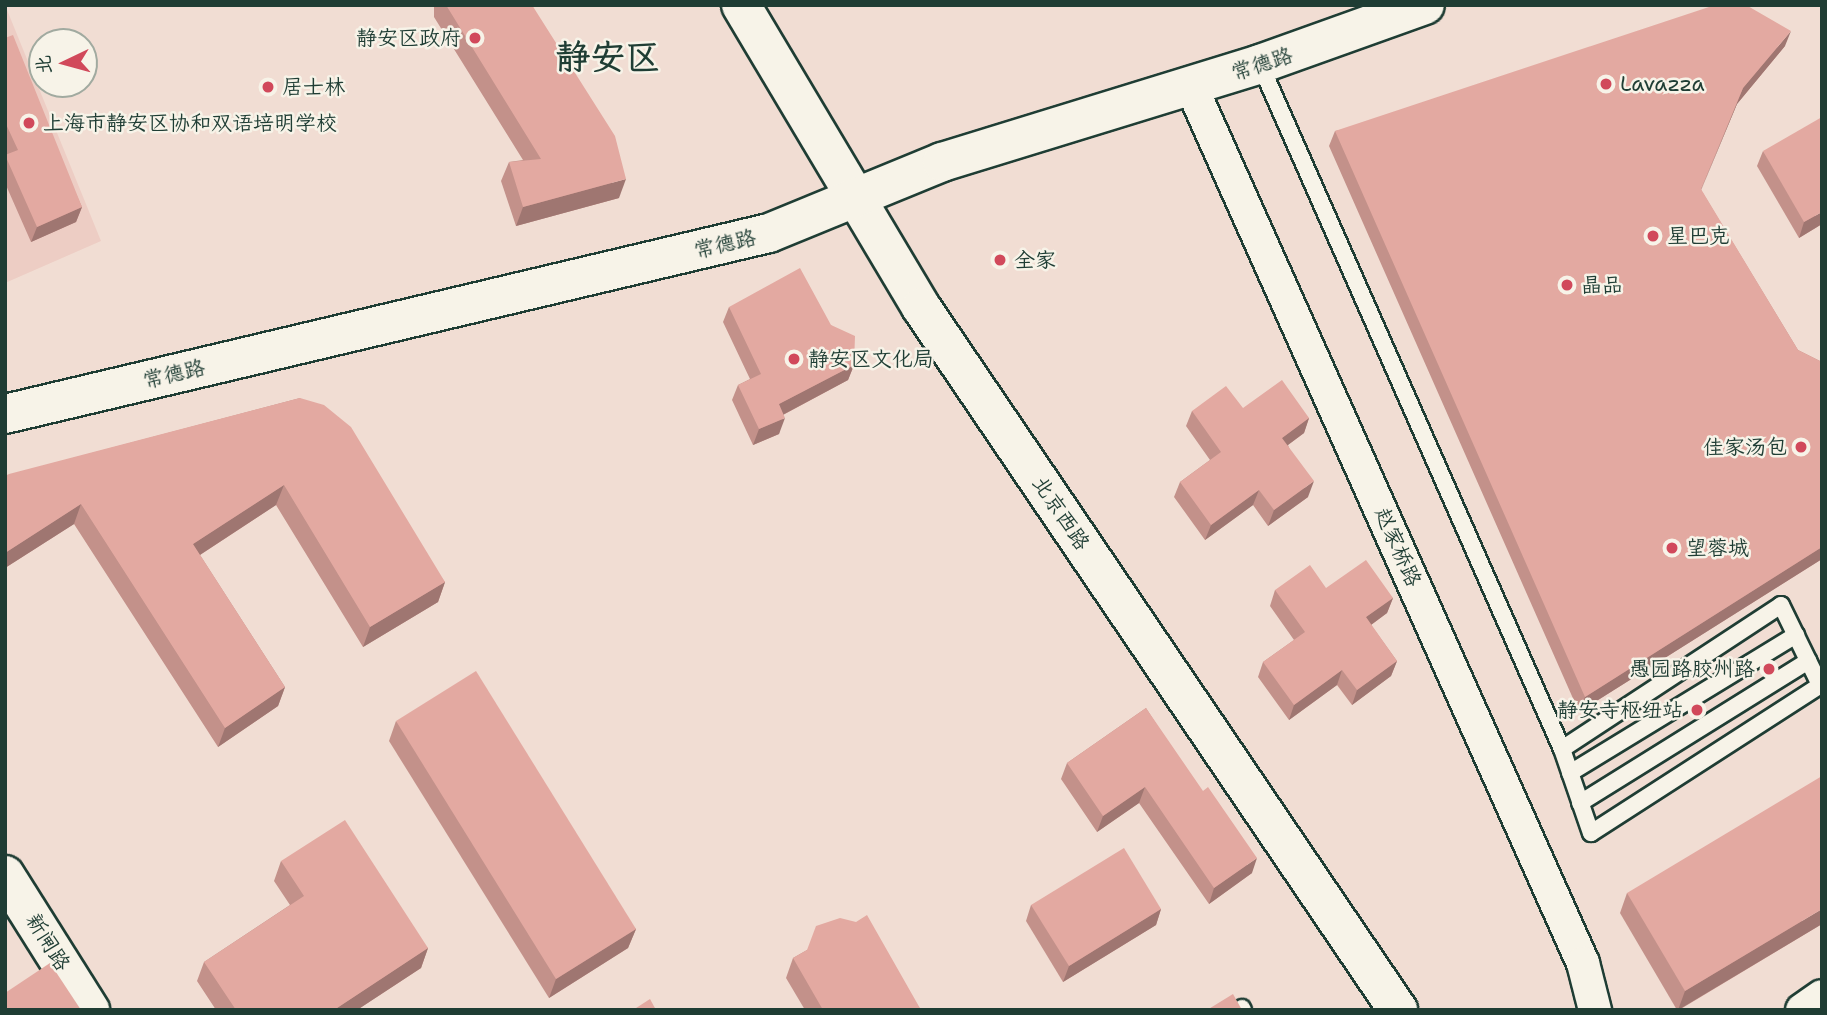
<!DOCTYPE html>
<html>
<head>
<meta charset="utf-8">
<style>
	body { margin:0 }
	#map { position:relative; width:1827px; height:1015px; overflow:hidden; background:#f1ddd3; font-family:"Shantell Sans","LXGW WenKai TC",sans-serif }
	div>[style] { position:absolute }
	.built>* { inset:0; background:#edcdc4 }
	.roads { filter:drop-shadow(2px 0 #1f3d34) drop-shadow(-2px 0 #1f3d34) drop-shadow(0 2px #1f3d34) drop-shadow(0 -2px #1f3d34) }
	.lane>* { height:16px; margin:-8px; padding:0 8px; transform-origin:8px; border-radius:8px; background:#f7f3e8 }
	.street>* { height:32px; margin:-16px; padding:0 16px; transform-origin:16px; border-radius:16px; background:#f7f3e8 }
	.secondary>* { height:38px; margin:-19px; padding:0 19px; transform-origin:19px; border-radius:19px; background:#f7f3e8 }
	.wall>* { inset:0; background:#c3918a }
	.shaded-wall>* { inset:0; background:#9f7671 }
	.building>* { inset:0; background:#e3a9a1 }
	.dots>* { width:19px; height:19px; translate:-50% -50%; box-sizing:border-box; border:4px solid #f7f3e8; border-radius:50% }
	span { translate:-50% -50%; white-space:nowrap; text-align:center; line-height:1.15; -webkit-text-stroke:5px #f7f3e8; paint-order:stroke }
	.poi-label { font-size:21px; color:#1f3d34 }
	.right { translate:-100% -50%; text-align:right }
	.left { translate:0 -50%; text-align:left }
	.street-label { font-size:21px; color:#1f3d34 }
	.town-label { font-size:35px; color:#1f3d34; font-weight:700 }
	.frame { position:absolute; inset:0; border:7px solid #1f3d34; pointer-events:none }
	.north { position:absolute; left:28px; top:28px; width:70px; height:70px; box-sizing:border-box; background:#f7f3e8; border:2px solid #a1aaa0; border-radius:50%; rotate:265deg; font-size:19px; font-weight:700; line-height:28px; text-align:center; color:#1f3d34 }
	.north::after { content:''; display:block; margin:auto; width:24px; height:32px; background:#d1495b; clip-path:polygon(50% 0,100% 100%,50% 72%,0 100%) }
</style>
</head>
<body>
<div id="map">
	<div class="built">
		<i style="clip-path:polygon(5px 5px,101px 241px,5px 283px)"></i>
	</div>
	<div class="roads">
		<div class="lane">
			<i style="left:1260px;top:64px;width:749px;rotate:66.21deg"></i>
			<i style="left:1562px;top:749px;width:89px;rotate:71deg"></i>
			<i style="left:1591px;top:833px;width:275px;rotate:-32.8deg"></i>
			<i style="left:1562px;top:749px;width:262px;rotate:-33.3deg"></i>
			<i style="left:1781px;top:605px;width:89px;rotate:64deg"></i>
			<i style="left:1570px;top:773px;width:265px;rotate:-31.4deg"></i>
			<i style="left:1580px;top:803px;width:269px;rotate:-31.9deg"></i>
			<i style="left:1242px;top:1008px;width:2px;rotate:63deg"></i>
		</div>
		<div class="street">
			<i style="left:1191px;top:86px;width:961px;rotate:65.92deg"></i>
			<i style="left:1583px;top:963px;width:49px;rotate:75.7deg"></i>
			<i style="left:1802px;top:1010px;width:24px;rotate:-35deg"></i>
		</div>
		<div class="secondary">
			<i style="left:741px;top:5px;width:352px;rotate:59.2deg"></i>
			<i style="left:921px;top:307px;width:850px;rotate:55.84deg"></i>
			<i style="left:5px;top:414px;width:785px;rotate:-13.33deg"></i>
			<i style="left:769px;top:233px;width:187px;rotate:-22.3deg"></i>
			<i style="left:942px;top:162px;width:333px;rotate:-17.1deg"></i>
			<i style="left:1260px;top:64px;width:175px;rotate:-19.7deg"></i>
			<i style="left:5px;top:875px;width:160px;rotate:57.8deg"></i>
		</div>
	</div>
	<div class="wall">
		<i style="clip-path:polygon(434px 5px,532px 5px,619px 198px,516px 226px,501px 181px,509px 162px,523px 160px,434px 17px)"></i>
		<i style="clip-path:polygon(5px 38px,82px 207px,76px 222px,31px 242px,5px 183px,5px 155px,7px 155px,5px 150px)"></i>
		<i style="clip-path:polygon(1785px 46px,1737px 104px,1701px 190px,1798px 350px,1822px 362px,1822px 559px,1579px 712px,1329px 146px,1335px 131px)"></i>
		<i style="clip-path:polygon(1763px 151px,1822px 224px,1799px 238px,1757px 166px)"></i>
		<i style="clip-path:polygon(729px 307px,831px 325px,854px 365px,848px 380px,783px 415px,779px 434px,753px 445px,732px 400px,738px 385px,750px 379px,723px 322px)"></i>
		<i style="clip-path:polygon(300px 398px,445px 582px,438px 602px,363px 647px,276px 505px,200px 555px,285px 687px,278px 706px,218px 747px,74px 524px,5px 568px,5px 476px)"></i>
		<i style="clip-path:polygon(1243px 408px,1309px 418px,1304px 433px,1288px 445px,1308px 497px,1268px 526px,1253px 505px,1205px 540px,1174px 497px,1180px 482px,1210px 460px,1186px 426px,1192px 411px)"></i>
		<i style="clip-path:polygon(1326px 588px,1393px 598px,1387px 613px,1371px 625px,1397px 661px,1391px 676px,1352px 705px,1337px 685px,1289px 720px,1258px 677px,1263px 662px,1294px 640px,1270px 606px,1275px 590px)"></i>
		<i style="clip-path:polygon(1146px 708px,1252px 873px,1209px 904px,1139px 803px,1097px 832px,1061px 779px,1067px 763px)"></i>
		<i style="clip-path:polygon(396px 721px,636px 929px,628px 948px,549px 998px,389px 741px)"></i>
		<i style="clip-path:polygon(281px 861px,428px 948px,421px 968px,357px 1010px,216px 1010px,197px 981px,204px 962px,290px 905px,274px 881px)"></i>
		<i style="clip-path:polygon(1627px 893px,1822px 924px,1679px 1010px,1677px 1010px,1620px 913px)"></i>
		<i style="clip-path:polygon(1031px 905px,1161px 909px,1156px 925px,1063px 982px,1026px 921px)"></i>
		<i style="clip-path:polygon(856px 922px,921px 1010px,805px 1010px,786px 978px,793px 958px)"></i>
	</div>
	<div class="shaded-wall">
		<i style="clip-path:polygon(1791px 31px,1785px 46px,1737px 104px,1695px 205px,1743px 88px)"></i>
		<i style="clip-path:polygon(626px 179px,619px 198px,516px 226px,523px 207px)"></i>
		<i style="clip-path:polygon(82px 207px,76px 222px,31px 242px,37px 227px)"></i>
		<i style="clip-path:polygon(1822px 212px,1822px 224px,1799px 238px,1804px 222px)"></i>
		<i style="clip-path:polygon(854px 365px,848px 380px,773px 420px,779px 404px)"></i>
		<i style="clip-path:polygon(785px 418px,779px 434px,753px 445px,759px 429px)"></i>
		<i style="clip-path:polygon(1309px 418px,1304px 433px,1277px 453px,1282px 438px)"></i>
		<i style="clip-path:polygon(1314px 481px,1308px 497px,1268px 526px,1274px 510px)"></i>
		<i style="clip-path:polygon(284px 485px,276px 505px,186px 564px,193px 544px)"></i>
		<i style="clip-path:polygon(1259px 490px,1253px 505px,1205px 540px,1211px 525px)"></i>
		<i style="clip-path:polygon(81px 504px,74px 524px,5px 568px,5px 553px)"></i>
		<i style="clip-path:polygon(1822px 547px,1822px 559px,1579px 712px,1585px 697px)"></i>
		<i style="clip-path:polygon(445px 582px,438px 602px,363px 647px,370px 627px)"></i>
		<i style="clip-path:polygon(1393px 598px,1387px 613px,1360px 633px,1366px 617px)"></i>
		<i style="clip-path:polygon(1397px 661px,1391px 676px,1352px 705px,1357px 690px)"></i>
		<i style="clip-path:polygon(1342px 670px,1337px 685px,1289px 720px,1294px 705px)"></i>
		<i style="clip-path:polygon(285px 687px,278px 706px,218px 747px,225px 728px)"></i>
		<i style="clip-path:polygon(1145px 787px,1139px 803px,1097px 832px,1103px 816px)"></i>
		<i style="clip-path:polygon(1257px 858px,1252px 873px,1209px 904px,1214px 888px)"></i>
		<i style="clip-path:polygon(1161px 909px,1156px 925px,1063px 982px,1069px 966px)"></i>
		<i style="clip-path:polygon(1822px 909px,1822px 924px,1678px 1010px,1685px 991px)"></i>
		<i style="clip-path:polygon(636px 929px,628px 948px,549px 998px,556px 979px)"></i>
		<i style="clip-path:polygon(428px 948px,421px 968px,357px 1010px,334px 1010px)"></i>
	</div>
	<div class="building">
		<i style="clip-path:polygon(446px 5px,532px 5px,615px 136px,626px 179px,523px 207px,509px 162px,541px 159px)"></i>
		<i style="clip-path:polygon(1715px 5px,1746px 5px,1791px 31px,1743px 88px,1701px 189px,1798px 350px,1822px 362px,1822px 547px,1585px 697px,1335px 131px)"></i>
		<i style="clip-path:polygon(13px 35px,82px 207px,37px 227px,5px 155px,18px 150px,5px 122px,5px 38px)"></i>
		<i style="clip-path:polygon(1822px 117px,1822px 212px,1804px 222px,1763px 151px)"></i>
		<i style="clip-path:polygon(800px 268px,831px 325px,855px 336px,854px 365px,779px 404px,785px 418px,759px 429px,738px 385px,761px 374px,729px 307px)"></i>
		<i style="clip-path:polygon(1282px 380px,1309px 418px,1282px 438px,1314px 481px,1274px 510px,1259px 490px,1211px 525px,1180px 482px,1221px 452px,1192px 411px,1226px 386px,1243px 408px)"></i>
		<i style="clip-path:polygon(300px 398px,324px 405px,351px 427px,445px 582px,370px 627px,284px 485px,193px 544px,285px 687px,225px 728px,81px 504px,5px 553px,5px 476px,9px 474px)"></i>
		<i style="clip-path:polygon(1366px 560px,1393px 598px,1366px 617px,1397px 661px,1357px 690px,1342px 670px,1294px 705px,1263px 662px,1305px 632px,1275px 590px,1310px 565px,1326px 588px)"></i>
		<i style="clip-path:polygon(476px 671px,636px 929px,556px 979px,396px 721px)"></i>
		<i style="clip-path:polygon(1146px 708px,1203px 791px,1208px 787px,1257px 858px,1214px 888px,1145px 787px,1103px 816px,1067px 763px)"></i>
		<i style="clip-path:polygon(1822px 776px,1822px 909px,1685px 991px,1627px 893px)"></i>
		<i style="clip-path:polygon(345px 820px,428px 948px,334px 1010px,236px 1010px,204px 962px,304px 896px,281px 861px)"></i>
		<i style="clip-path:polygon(1124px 848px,1161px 909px,1069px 966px,1031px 905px)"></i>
		<i style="clip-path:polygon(867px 915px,921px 1010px,823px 1010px,793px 958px,807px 950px,816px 926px,840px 918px,856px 922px)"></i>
		<i style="clip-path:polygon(50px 963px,81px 1010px,5px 1010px,5px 993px)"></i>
		<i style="clip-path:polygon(1233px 994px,1242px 1010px,1207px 1010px)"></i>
		<i style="clip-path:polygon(650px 999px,656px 1010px,633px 1010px)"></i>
	</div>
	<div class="dots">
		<i style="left:475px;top:38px;background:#d1495b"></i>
		<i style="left:1606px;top:84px;background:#d1495b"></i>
		<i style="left:268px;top:87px;background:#d1495b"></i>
		<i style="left:29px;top:123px;background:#d1495b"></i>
		<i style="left:1653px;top:236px;background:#d1495b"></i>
		<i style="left:1000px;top:260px;background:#d1495b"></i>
		<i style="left:1567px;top:285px;background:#d1495b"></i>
		<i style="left:794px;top:359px;background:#d1495b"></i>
		<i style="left:1801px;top:447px;background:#d1495b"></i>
		<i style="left:1672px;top:548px;background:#d1495b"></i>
		<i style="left:1769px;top:669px;background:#d1495b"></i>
		<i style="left:1697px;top:710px;background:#d1495b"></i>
	</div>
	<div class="poi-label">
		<span class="right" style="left:461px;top:38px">静安区政府</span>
		<span class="left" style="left:1620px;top:84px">Lavazza</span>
		<span class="left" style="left:282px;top:87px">居士林</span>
		<span class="left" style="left:43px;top:123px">上海市静安区协和双语培明学校</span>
		<span class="left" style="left:1667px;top:236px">星巴克</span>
		<span class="left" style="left:1014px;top:260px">全家</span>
		<span class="left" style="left:1581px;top:285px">晶品</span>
		<span class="left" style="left:808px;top:359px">静安区文化局</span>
		<span class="right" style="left:1787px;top:447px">佳家汤包</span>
		<span class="left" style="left:1686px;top:548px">望蓉城</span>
		<span class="right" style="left:1755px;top:669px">愚园路胶州路</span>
		<span class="right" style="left:1683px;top:710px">静安寺枢纽站</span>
	</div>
	<div class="street-label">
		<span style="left:1262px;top:64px;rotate:-18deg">常德路</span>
		<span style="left:725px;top:244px;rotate:-13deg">常德路</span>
		<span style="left:174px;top:374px;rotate:-13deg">常德路</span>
		<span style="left:1061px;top:513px;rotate:56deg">北京西路</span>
		<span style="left:1398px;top:547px;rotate:66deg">赵家桥路</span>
		<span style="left:48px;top:942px;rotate:58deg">新闸路</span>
	</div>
	<div class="town-label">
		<span style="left:608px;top:57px">静安区</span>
	</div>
	<div class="frame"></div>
	<div class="north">北</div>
</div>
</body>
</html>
